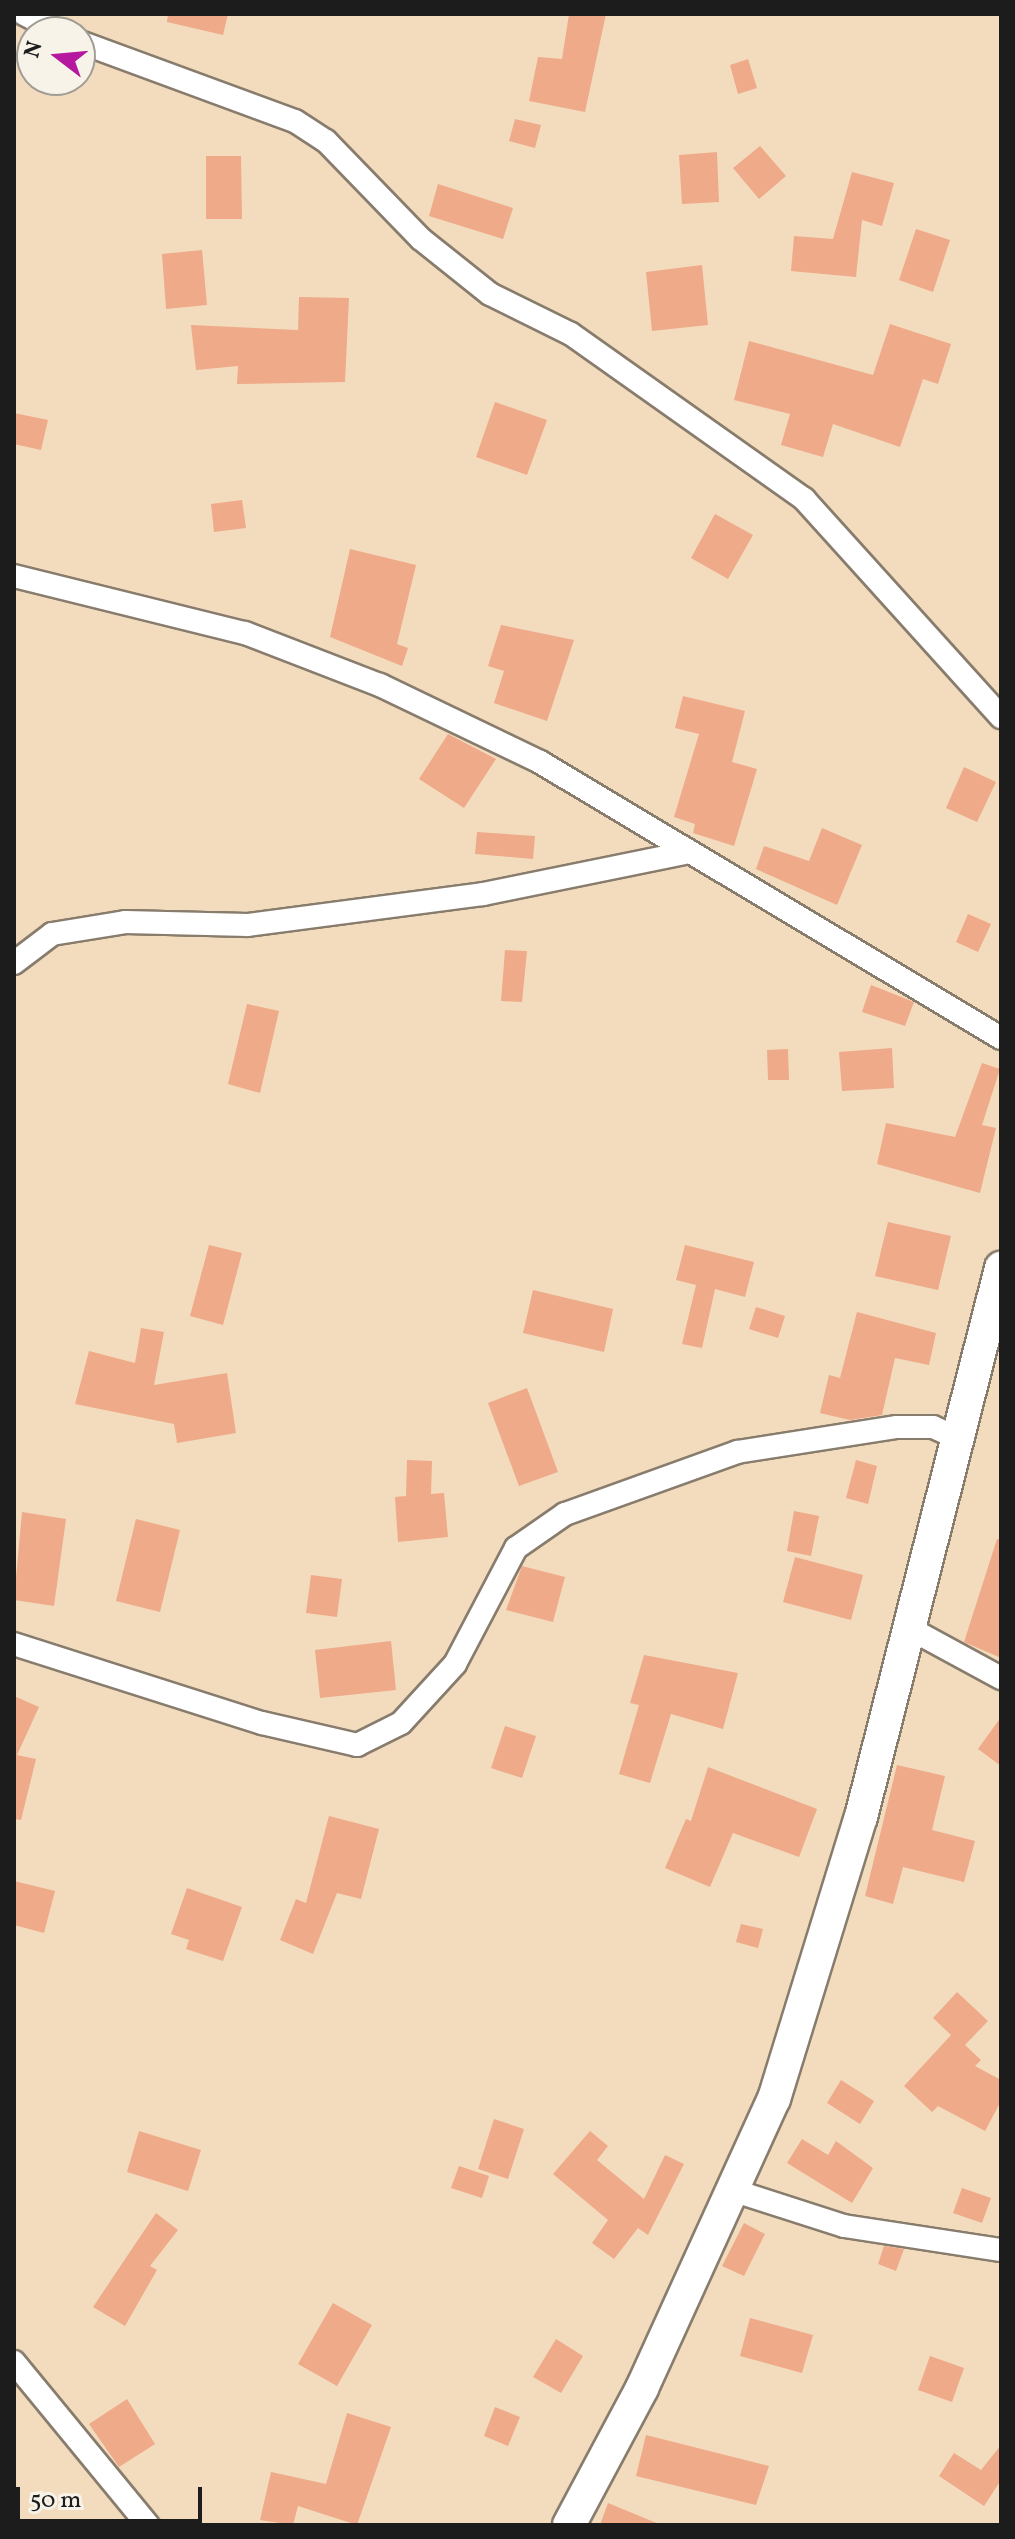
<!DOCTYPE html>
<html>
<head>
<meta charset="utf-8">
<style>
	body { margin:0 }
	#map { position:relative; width:1015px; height:2539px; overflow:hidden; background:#f3dcbe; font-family:Vollkorn,serif }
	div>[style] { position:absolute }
	.building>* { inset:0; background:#eeaa89 }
	.roads { filter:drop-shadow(2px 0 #887c6d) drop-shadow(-2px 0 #887c6d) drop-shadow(0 2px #887c6d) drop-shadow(0 -2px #887c6d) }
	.minor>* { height:22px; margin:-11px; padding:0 11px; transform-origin:11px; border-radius:11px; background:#fff }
	.secondary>* { height:32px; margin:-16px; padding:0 16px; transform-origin:16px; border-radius:16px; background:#fff }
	span { translate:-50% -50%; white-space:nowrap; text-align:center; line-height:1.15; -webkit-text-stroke:6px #f7f3e8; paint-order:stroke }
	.frame { position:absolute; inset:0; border:16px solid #1c1c1c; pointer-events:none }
	.north { position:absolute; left:16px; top:16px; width:80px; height:80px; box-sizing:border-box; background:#f7f3e8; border:2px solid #9f9d96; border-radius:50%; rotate:286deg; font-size:22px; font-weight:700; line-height:32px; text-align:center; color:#1c1c1c }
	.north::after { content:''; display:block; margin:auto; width:28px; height:36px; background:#b5179e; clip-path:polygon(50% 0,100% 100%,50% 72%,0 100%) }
	.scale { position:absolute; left:16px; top:2487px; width:186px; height:36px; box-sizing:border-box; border:4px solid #1c1c1c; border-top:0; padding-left:10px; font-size:24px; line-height:28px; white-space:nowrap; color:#1c1c1c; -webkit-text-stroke:6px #f7f3e8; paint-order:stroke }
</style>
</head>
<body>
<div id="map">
	<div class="building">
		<i style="clip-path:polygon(168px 14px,228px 14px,223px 35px,167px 22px)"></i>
		<i style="clip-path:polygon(569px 14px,606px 14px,585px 112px,529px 101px,538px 57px,562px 59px)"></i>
		<i style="clip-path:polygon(748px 59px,757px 88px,738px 94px,730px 65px)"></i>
		<i style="clip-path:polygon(515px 119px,541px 125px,535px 148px,509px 141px)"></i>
		<i style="clip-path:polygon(760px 146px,786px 176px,759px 199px,733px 168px)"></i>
		<i style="clip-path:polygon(717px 152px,719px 202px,682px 204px,679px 155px)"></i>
		<i style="clip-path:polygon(206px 156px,241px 156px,242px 219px,206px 219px)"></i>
		<i style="clip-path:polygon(852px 172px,894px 183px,882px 226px,862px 220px,856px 277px,791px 271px,794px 236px,833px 239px)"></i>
		<i style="clip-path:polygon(438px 184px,513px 208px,503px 239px,429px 216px)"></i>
		<i style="clip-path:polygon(916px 229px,950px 240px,933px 292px,899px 280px)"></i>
		<i style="clip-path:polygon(202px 250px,207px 305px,166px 309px,162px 254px)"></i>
		<i style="clip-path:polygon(702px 265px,708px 325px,652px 331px,646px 272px)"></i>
		<i style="clip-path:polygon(299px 297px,349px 298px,345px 382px,237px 384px,238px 366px,196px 370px,191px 325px,298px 330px)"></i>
		<i style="clip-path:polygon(890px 324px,951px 344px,938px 384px,923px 379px,900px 447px,833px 424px,823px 457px,781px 445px,790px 414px,734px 400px,749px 341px,873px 375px)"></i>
		<i style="clip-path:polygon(495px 402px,547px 420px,527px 475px,476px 457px)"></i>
		<i style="clip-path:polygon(14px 413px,48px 420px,41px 450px,14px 444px)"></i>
		<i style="clip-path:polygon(242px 500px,246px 528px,214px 532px,211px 504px)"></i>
		<i style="clip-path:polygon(715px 514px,753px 535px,728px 579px,691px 558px)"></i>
		<i style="clip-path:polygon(350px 549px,416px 565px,397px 644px,408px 648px,402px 666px,330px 637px)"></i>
		<i style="clip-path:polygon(501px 625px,574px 640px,547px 721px,494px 703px,504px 671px,488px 666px)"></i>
		<i style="clip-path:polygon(683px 696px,745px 711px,732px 762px,757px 769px,734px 846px,693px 833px,695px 824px,674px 817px,699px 734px,675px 728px)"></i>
		<i style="clip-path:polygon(448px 734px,496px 759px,464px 808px,419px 779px)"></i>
		<i style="clip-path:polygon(964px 767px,996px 782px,977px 822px,946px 808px)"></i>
		<i style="clip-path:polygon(822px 828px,862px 845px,837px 905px,756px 869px,764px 846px,809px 861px)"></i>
		<i style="clip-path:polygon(477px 832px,535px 836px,533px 859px,475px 854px)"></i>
		<i style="clip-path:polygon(968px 914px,991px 924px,978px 952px,956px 942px)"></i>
		<i style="clip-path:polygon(505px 950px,527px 951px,522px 1002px,501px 1001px)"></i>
		<i style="clip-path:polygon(871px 985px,914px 1002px,905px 1026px,862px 1012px)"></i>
		<i style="clip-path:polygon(247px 1004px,279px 1011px,260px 1093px,228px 1084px)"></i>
		<i style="clip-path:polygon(892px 1048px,894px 1088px,842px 1091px,839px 1052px)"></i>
		<i style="clip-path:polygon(788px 1049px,789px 1080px,768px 1080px,767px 1050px)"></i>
		<i style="clip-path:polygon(982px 1063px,1000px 1069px,982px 1125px,996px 1128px,980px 1193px,877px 1164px,886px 1123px,955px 1137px)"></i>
		<i style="clip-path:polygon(888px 1222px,951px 1236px,938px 1290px,875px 1276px)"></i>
		<i style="clip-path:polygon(209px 1245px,242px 1253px,223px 1325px,190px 1316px)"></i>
		<i style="clip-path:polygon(685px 1245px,754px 1262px,745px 1297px,715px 1289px,702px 1348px,682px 1344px,696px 1285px,676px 1280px)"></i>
		<i style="clip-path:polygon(533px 1290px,613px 1309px,604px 1352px,523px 1333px)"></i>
		<i style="clip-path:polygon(756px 1307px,785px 1316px,778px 1338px,749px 1329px)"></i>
		<i style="clip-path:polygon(857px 1312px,936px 1333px,929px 1365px,895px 1358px,882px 1415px,850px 1420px,820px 1413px,829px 1375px,840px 1378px)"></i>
		<i style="clip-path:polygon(141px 1328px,164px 1332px,154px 1385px,227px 1373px,236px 1433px,177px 1443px,174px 1424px,75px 1404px,89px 1351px,135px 1363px)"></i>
		<i style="clip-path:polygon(527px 1388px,558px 1472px,519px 1486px,488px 1403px)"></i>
		<i style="clip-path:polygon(407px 1460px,432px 1461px,431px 1494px,444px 1493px,448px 1537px,398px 1542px,395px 1497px,406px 1496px)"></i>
		<i style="clip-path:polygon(856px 1460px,877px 1466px,868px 1504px,846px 1498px)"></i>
		<i style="clip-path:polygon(794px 1511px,819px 1516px,811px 1556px,787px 1551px)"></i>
		<i style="clip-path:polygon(22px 1512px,66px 1519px,54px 1606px,14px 1600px)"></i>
		<i style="clip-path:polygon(136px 1519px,180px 1530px,160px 1612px,116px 1601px)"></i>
		<i style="clip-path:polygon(997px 1539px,1001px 1540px,1001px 1658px,964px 1642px)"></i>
		<i style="clip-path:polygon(795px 1557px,863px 1575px,851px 1620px,783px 1602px)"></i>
		<i style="clip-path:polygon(522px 1566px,565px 1577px,553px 1622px,506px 1610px)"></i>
		<i style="clip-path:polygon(311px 1575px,342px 1579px,337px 1617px,306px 1613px)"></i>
		<i style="clip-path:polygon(391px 1641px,396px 1690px,320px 1698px,315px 1650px)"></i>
		<i style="clip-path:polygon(644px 1655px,738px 1673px,723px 1729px,671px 1714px,650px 1783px,619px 1774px,639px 1705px,630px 1703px)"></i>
		<i style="clip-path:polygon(14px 1696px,39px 1707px,17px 1755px,36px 1759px,21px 1820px,14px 1819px)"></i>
		<i style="clip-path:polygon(1001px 1717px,1001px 1766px,978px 1749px)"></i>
		<i style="clip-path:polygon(505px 1726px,536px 1736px,522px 1778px,491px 1768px)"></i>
		<i style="clip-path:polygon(897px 1765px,945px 1776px,932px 1830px,975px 1841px,964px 1882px,903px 1867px,893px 1904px,865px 1896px)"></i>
		<i style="clip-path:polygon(708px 1767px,817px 1809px,799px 1857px,733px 1833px,710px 1887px,665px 1868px,686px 1819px,691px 1821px)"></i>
		<i style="clip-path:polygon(329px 1816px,379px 1829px,361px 1899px,337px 1893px,313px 1954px,280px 1940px,296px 1899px,306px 1903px)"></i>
		<i style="clip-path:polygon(14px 1881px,55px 1891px,44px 1933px,14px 1925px)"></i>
		<i style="clip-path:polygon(187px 1888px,242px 1907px,223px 1961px,186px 1949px,189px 1940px,171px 1934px)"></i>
		<i style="clip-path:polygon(741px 1924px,763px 1929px,758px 1948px,736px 1942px)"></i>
		<i style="clip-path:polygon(957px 1992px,988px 2021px,965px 2045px,981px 2060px,975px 2066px,1001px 2080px,1001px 2101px,985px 2131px,938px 2106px,932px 2112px,904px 2086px,951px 2035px,933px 2018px)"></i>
		<i style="clip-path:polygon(841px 2080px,874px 2101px,860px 2124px,827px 2103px)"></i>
		<i style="clip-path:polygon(494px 2119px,524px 2129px,508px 2179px,478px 2169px)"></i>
		<i style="clip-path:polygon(139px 2131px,201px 2150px,188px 2191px,127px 2172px)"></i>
		<i style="clip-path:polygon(590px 2131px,608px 2146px,597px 2160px,644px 2199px,665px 2155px,684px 2164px,648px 2235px,638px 2228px,614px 2259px,592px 2243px,608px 2220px,553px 2174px)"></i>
		<i style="clip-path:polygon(802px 2139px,828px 2155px,836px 2141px,873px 2168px,852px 2203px,787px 2163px)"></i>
		<i style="clip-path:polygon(459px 2166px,489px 2176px,482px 2198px,451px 2188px)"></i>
		<i style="clip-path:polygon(962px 2188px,991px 2198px,982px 2223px,953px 2213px)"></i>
		<i style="clip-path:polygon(156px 2213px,178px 2230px,150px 2266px,157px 2270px,125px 2326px,93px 2307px)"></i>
		<i style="clip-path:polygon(744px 2223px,765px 2234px,744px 2276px,722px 2266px)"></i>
		<i style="clip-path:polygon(884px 2246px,904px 2249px,896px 2271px,878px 2264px)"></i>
		<i style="clip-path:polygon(333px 2303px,372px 2325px,337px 2386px,298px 2364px)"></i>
		<i style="clip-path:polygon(750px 2318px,813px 2335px,802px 2373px,740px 2356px)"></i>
		<i style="clip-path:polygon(556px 2339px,583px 2356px,561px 2393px,533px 2377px)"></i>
		<i style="clip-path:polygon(930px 2356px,964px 2368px,952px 2402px,918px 2390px)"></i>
		<i style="clip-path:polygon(127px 2399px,155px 2444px,119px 2467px,89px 2424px)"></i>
		<i style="clip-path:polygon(495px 2407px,520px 2417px,508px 2446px,484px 2436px)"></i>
		<i style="clip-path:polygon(347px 2413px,391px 2427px,357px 2525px,298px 2506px,293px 2525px,260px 2520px,271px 2472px,326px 2484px)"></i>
		<i style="clip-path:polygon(646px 2435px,769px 2466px,756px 2505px,636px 2476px)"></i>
		<i style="clip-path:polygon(1001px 2445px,1001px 2480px,984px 2506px,939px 2476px,954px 2453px,981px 2470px)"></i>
		<i style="clip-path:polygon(608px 2503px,659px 2524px,659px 2525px,600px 2525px)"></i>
	</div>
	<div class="roads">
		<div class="minor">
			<i style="left:24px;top:14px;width:39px;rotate:27deg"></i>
			<i style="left:80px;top:42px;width:229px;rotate:20.2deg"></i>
			<i style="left:295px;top:121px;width:37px;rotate:33deg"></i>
			<i style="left:326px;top:141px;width:136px;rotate:45.9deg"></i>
			<i style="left:421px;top:239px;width:88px;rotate:38.6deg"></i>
			<i style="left:490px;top:294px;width:90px;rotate:26.3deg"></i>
			<i style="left:571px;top:334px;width:286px;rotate:35.3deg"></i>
			<i style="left:804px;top:499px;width:294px;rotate:47.9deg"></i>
			<i style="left:14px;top:576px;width:238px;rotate:13.9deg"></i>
			<i style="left:245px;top:633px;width:145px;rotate:21.1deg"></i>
			<i style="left:380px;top:685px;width:178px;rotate:25.7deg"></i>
			<i style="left:540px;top:762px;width:537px;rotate:30.91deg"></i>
			<i style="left:14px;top:963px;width:48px;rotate:-37.3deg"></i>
			<i style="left:52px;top:934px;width:74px;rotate:-9.3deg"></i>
			<i style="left:125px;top:922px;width:123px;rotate:1.4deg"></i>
			<i style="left:248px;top:925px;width:237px;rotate:-7.5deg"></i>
			<i style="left:483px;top:894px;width:210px;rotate:-11.5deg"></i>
			<i style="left:907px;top:1627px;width:107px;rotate:28.5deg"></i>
			<i style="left:14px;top:1644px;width:260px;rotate:17.7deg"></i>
			<i style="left:262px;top:1723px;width:98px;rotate:13deg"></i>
			<i style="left:357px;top:1745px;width:49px;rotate:-26.6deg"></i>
			<i style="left:401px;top:1723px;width:80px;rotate:-47.5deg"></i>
			<i style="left:455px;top:1664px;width:131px;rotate:-62.3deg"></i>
			<i style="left:516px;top:1548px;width:60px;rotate:-34.8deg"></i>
			<i style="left:565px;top:1514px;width:183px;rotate:-19.8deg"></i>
			<i style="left:737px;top:1452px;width:162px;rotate:-8.9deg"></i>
			<i style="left:897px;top:1427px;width:36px"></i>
			<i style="left:933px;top:1427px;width:22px;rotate:24deg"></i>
			<i style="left:735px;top:2191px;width:114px;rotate:17.8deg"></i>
			<i style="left:844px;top:2226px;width:159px;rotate:8.7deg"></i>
			<i style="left:14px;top:2362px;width:211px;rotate:50.6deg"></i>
		</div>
		<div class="secondary">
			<i style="left:569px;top:2525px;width:155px;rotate:-61.9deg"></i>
			<i style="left:642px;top:2388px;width:318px;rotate:-65.5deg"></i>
			<i style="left:774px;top:2099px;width:295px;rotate:-72.9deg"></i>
			<i style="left:861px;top:1817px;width:567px;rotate:-75.69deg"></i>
		</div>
	</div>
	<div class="frame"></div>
	<div class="north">N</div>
	<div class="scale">50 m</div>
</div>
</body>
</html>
